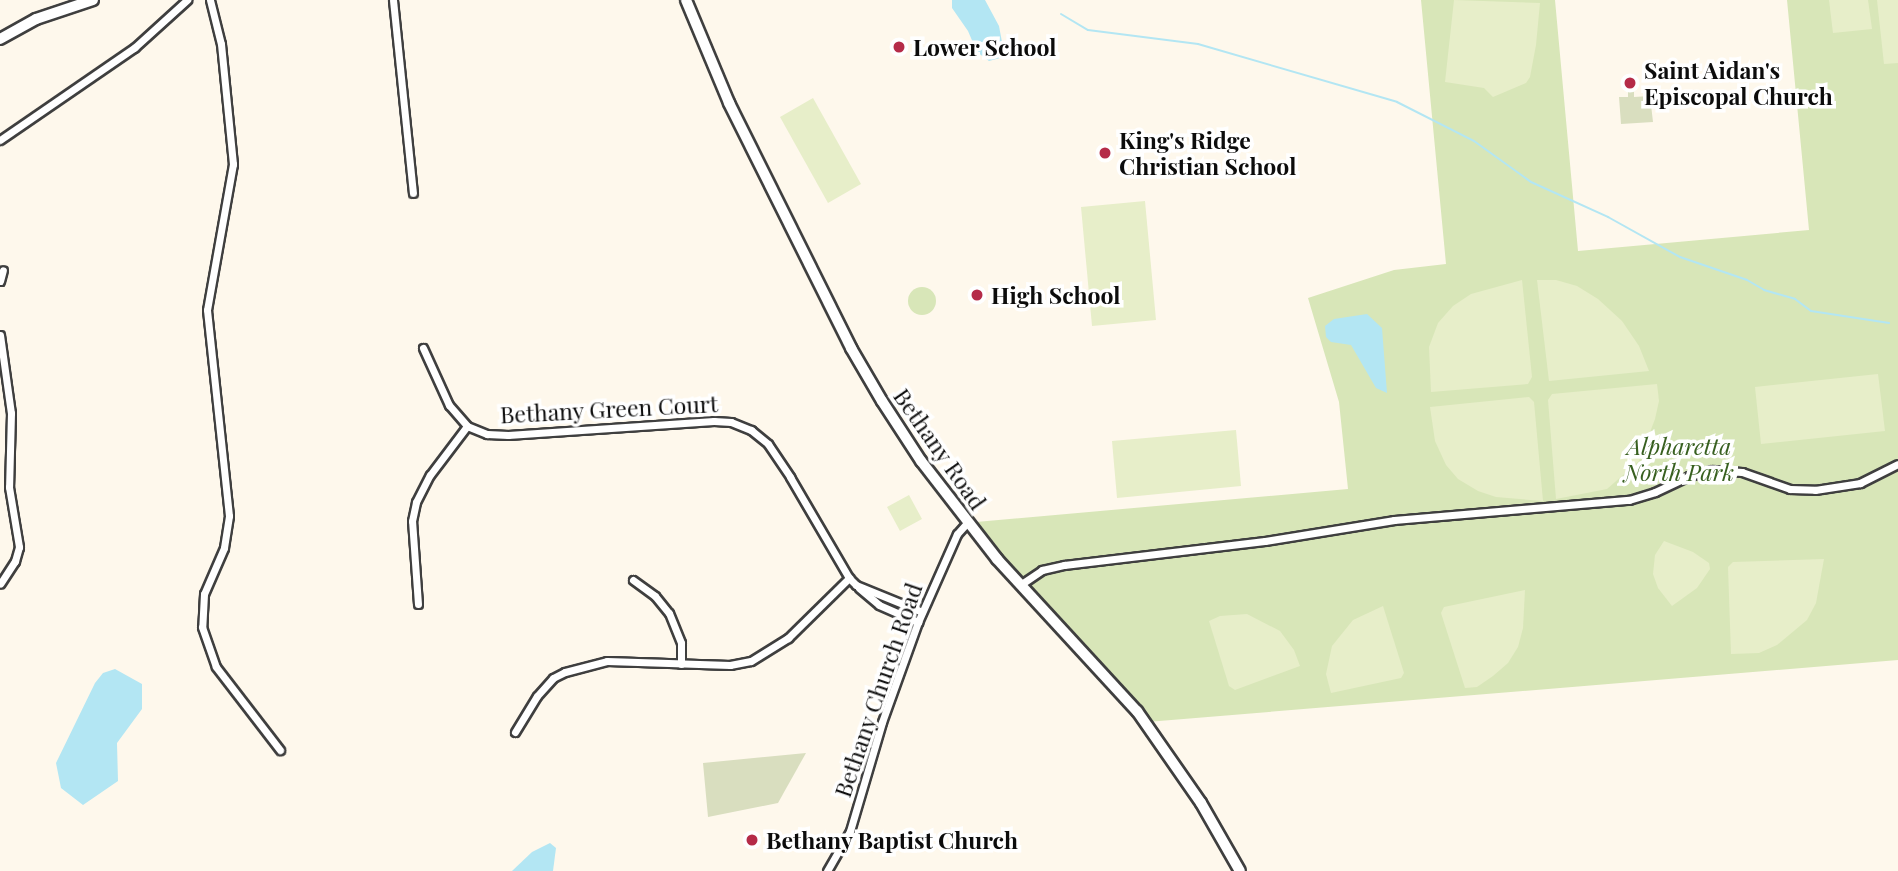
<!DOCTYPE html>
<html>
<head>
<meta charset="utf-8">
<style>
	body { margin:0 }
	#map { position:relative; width:1898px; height:871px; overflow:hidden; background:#fef8ec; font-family:"Playfair Display",serif }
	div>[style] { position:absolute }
	.green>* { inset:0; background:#d8e6b8 }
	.round { border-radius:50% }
	.cemetery>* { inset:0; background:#d9debf }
	.pitch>* { inset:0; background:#e7eec9 }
	.water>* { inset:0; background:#b3e6f3 }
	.stream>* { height:2px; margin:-1px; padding:0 1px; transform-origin:1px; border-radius:1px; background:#b3e6f3 }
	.roads { filter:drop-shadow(2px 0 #3f3f3f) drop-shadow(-2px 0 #3f3f3f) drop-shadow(0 2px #3f3f3f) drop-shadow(0 -2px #3f3f3f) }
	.minor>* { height:7px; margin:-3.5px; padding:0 3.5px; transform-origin:3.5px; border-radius:3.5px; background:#fff }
	.tertiary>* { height:10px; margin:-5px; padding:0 5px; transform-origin:5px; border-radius:5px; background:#fff }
	.dots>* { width:19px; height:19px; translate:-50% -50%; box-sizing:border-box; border:4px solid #fff; border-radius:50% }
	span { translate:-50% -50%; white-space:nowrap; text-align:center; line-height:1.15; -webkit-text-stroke:7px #fff; paint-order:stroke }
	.poi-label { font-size:23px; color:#0c0c0c; font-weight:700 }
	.left { translate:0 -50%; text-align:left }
	.street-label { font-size:23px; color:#0c0c0c }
	.park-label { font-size:23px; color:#386020; font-style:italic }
</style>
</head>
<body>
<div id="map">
	<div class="green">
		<i style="clip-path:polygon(1421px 0,1555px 0,1578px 251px,1809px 230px,1787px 0,1898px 0,1898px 660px,1147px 722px,1027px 592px,976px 522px,1348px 489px,1339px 402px,1308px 298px,1394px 270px,1446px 264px)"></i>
		<i class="round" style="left:908px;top:287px;width:28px;height:28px"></i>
	</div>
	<div class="cemetery">
		<i style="clip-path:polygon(1634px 91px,1634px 97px,1650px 96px,1653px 122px,1621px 124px,1619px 97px,1628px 97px,1628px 92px)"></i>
		<i style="clip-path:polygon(806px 753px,778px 803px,708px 817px,703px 763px)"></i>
	</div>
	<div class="pitch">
		<i style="clip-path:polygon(1454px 0,1540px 3px,1536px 45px,1530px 77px,1526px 83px,1493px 97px,1484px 88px,1445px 82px)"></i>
		<i style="clip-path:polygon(1829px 0,1868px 0,1872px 29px,1833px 33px)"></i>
		<i style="clip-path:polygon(1877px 0,1898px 0,1898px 63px,1884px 64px)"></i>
		<i style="clip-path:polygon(813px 98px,861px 184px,828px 203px,780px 117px)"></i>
		<i style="clip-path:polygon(1145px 201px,1156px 320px,1092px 326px,1081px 207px)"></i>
		<i style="clip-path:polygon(1522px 280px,1532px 377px,1528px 384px,1431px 392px,1429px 347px,1438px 323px,1453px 306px,1471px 294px)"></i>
		<i style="clip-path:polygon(1537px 280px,1556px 280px,1577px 286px,1598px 299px,1622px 321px,1639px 346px,1649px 371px,1549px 381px)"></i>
		<i style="clip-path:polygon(1878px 374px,1885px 431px,1761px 444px,1755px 387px)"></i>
		<i style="clip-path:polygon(1657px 384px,1659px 401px,1655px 419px,1639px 461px,1607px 489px,1556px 499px,1548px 400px,1552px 394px)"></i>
		<i style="clip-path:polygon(1529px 397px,1534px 402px,1543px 501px,1496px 497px,1478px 491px,1458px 479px,1446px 465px,1435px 441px,1430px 407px)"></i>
		<i style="clip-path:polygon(1236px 430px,1241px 486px,1117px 498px,1112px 441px)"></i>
		<i style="clip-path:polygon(909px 495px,922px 519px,900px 531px,887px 507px)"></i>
		<i style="clip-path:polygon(1664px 541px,1693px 552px,1709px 563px,1710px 569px,1697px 588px,1672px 606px,1658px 588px,1653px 574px,1655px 555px)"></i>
		<i style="clip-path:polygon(1824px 559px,1816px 603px,1807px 620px,1777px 645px,1759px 653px,1731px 654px,1728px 567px,1733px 562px)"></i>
		<i style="clip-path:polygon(1525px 590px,1523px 628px,1518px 647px,1508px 663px,1493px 676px,1477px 687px,1465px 688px,1441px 613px,1444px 607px)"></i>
		<i style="clip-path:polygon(1383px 606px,1404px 673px,1401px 678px,1331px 693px,1326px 674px,1332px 646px,1353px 620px)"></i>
		<i style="clip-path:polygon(1247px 614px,1280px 631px,1294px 650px,1300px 666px,1235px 690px,1229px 686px,1209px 621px,1220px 616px)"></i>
	</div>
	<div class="water">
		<i style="clip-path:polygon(952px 0,985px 0,999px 26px,1002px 42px,1000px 58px,989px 61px,977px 52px,968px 31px,952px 8px)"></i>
		<i style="clip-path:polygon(1367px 314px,1382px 328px,1387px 393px,1376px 388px,1351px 345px,1331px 342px,1326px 337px,1325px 326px,1334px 319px)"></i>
		<i style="clip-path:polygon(115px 669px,142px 684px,142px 709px,117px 743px,118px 781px,83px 805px,61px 788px,56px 763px,95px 683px,103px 673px)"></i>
		<i style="clip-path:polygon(550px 843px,556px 848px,553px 871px,512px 871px,532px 852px)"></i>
	</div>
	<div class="stream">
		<i style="left:1061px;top:14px;width:31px;rotate:31deg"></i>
		<i style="left:1088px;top:30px;width:111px;rotate:7.3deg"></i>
		<i style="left:1198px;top:44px;width:207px;rotate:16.2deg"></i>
		<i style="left:1397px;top:102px;width:86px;rotate:26.9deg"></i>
		<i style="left:1474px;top:141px;width:70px;rotate:35.7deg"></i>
		<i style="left:1531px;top:182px;width:85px;rotate:24.4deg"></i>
		<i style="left:1608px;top:217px;width:82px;rotate:29.1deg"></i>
		<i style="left:1680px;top:257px;width:71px;rotate:18.9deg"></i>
		<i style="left:1747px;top:280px;width:20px;rotate:30deg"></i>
		<i style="left:1764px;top:290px;width:32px;rotate:16deg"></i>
		<i style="left:1795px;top:299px;width:20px;rotate:37deg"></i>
		<i style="left:1811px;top:311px;width:79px;rotate:8.7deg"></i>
	</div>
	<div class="roads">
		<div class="minor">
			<i style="left:210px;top:0;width:45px;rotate:76deg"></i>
			<i style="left:221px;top:44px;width:121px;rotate:84.3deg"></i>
			<i style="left:233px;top:164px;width:148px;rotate:100.1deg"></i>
			<i style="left:207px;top:310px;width:207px;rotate:83.9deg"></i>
			<i style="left:229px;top:516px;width:32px;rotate:99deg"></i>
			<i style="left:224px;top:548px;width:50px;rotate:113.5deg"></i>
			<i style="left:204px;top:594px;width:33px;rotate:93deg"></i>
			<i style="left:202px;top:627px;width:42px;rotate:70.7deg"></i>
			<i style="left:216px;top:667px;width:105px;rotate:52.4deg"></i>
			<i style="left:393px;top:0;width:194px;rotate:84.1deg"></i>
			<i style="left:0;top:140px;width:163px;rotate:-34.5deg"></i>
			<i style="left:134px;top:48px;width:72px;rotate:-42.2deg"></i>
			<i style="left:0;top:281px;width:11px;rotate:-75deg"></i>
			<i style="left:0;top:335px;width:79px;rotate:82deg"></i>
			<i style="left:11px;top:413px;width:74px;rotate:91.5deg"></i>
			<i style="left:9px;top:487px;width:61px;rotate:80.5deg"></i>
			<i style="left:19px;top:547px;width:15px;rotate:106deg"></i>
			<i style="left:15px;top:561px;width:27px;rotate:123deg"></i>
			<i style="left:423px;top:348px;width:63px;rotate:65.5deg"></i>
			<i style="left:449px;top:405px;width:28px;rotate:49deg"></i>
			<i style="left:467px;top:426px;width:22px;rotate:22deg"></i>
			<i style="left:487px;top:434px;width:21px;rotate:3deg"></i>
			<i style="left:508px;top:435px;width:206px;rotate:-3.9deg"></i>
			<i style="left:714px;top:421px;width:17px;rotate:3deg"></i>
			<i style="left:731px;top:422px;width:22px;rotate:22deg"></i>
			<i style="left:751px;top:430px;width:22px;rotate:39deg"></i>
			<i style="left:768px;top:444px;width:40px;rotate:56deg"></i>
			<i style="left:790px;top:477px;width:117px;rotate:59.7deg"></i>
			<i style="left:849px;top:578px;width:10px;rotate:45deg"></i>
			<i style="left:856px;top:585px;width:71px;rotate:22.2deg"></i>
			<i style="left:633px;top:580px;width:27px;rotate:36deg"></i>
			<i style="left:655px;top:596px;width:22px;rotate:51deg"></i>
			<i style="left:669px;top:613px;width:32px;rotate:68deg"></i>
			<i style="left:681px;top:643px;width:21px;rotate:90deg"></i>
			<i style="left:1020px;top:585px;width:27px;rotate:-34deg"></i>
			<i style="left:1042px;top:570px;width:23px;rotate:-13deg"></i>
			<i style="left:1064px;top:565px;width:202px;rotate:-6.8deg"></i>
			<i style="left:1265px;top:541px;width:131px;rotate:-9.2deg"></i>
			<i style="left:1394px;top:520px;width:236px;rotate:-4.9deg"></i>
			<i style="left:1629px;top:500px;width:27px;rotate:-17deg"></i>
			<i style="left:1655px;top:492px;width:38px;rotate:-25deg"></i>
			<i style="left:1689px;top:476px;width:24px;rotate:-15deg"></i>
			<i style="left:1712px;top:470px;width:30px;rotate:4deg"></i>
			<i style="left:1742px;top:472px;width:51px;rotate:19.5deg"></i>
			<i style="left:1790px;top:489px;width:25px;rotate:2deg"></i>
			<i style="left:1815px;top:490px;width:46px;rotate:-8.8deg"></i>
			<i style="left:1860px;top:483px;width:42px;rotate:-26.6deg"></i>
			<i style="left:859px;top:588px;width:26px;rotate:40deg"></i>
			<i style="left:879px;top:605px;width:43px;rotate:23.6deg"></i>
			<i style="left:418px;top:604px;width:83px;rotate:-94.1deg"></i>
			<i style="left:412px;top:521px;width:19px;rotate:-78deg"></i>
			<i style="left:416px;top:502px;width:30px;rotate:-63deg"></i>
			<i style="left:430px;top:475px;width:61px;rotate:-52.9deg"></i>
			<i style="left:515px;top:732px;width:42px;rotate:-58.6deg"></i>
			<i style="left:537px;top:696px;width:24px;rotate:-48deg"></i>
			<i style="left:553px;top:678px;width:13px;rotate:-27deg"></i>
			<i style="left:565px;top:672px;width:43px;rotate:-14.7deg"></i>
			<i style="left:607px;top:661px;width:123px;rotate:1.9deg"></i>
			<i style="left:730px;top:665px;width:21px;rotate:-11deg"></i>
			<i style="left:751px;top:661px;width:44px;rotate:-31.9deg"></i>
			<i style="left:788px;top:638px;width:86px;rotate:-44.5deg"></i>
			<i style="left:827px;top:871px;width:46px;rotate:-60.1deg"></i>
			<i style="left:850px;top:831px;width:114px;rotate:-73.6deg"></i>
			<i style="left:882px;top:722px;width:106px;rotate:-70.2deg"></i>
			<i style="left:918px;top:622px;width:96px;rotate:-66.1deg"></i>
			<i style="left:957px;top:534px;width:15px;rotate:-48deg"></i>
		</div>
		<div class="tertiary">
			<i style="left:686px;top:0;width:112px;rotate:67.3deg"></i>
			<i style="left:729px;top:103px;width:274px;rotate:63.5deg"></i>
			<i style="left:851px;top:348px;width:61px;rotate:59.7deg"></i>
			<i style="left:882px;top:401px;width:72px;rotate:57deg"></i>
			<i style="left:921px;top:461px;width:124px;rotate:52.2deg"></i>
			<i style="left:997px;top:559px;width:207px;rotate:47.4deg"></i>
			<i style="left:1137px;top:711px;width:112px;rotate:55.2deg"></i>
			<i style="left:1201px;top:803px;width:78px;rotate:60.2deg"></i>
			<i style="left:0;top:39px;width:41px;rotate:-29.1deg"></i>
			<i style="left:36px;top:19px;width:60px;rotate:-18.4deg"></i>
		</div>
	</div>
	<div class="dots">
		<i style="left:899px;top:47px;background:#b52b48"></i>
		<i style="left:1630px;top:83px;background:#b52b48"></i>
		<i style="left:1105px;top:153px;background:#b52b48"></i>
		<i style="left:977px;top:295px;background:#b52b48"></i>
		<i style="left:752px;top:840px;background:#b52b48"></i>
	</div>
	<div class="poi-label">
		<span class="left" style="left:913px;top:47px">Lower School</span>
		<span class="left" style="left:1644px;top:83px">Saint Aidan's<br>Episcopal Church</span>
		<span class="left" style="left:1119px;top:153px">King's Ridge<br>Christian School</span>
		<span class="left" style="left:991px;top:295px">High School</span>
		<span class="left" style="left:766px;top:840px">Bethany Baptist Church</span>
	</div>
	<div class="street-label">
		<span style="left:609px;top:409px;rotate:-3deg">Bethany Green Court</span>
		<span style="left:940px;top:449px;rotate:55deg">Bethany Road</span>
		<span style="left:878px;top:690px;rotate:-71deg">Bethany Church Road</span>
	</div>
	<div class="park-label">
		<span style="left:1679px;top:459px">Alpharetta<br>North Park</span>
	</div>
</div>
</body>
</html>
